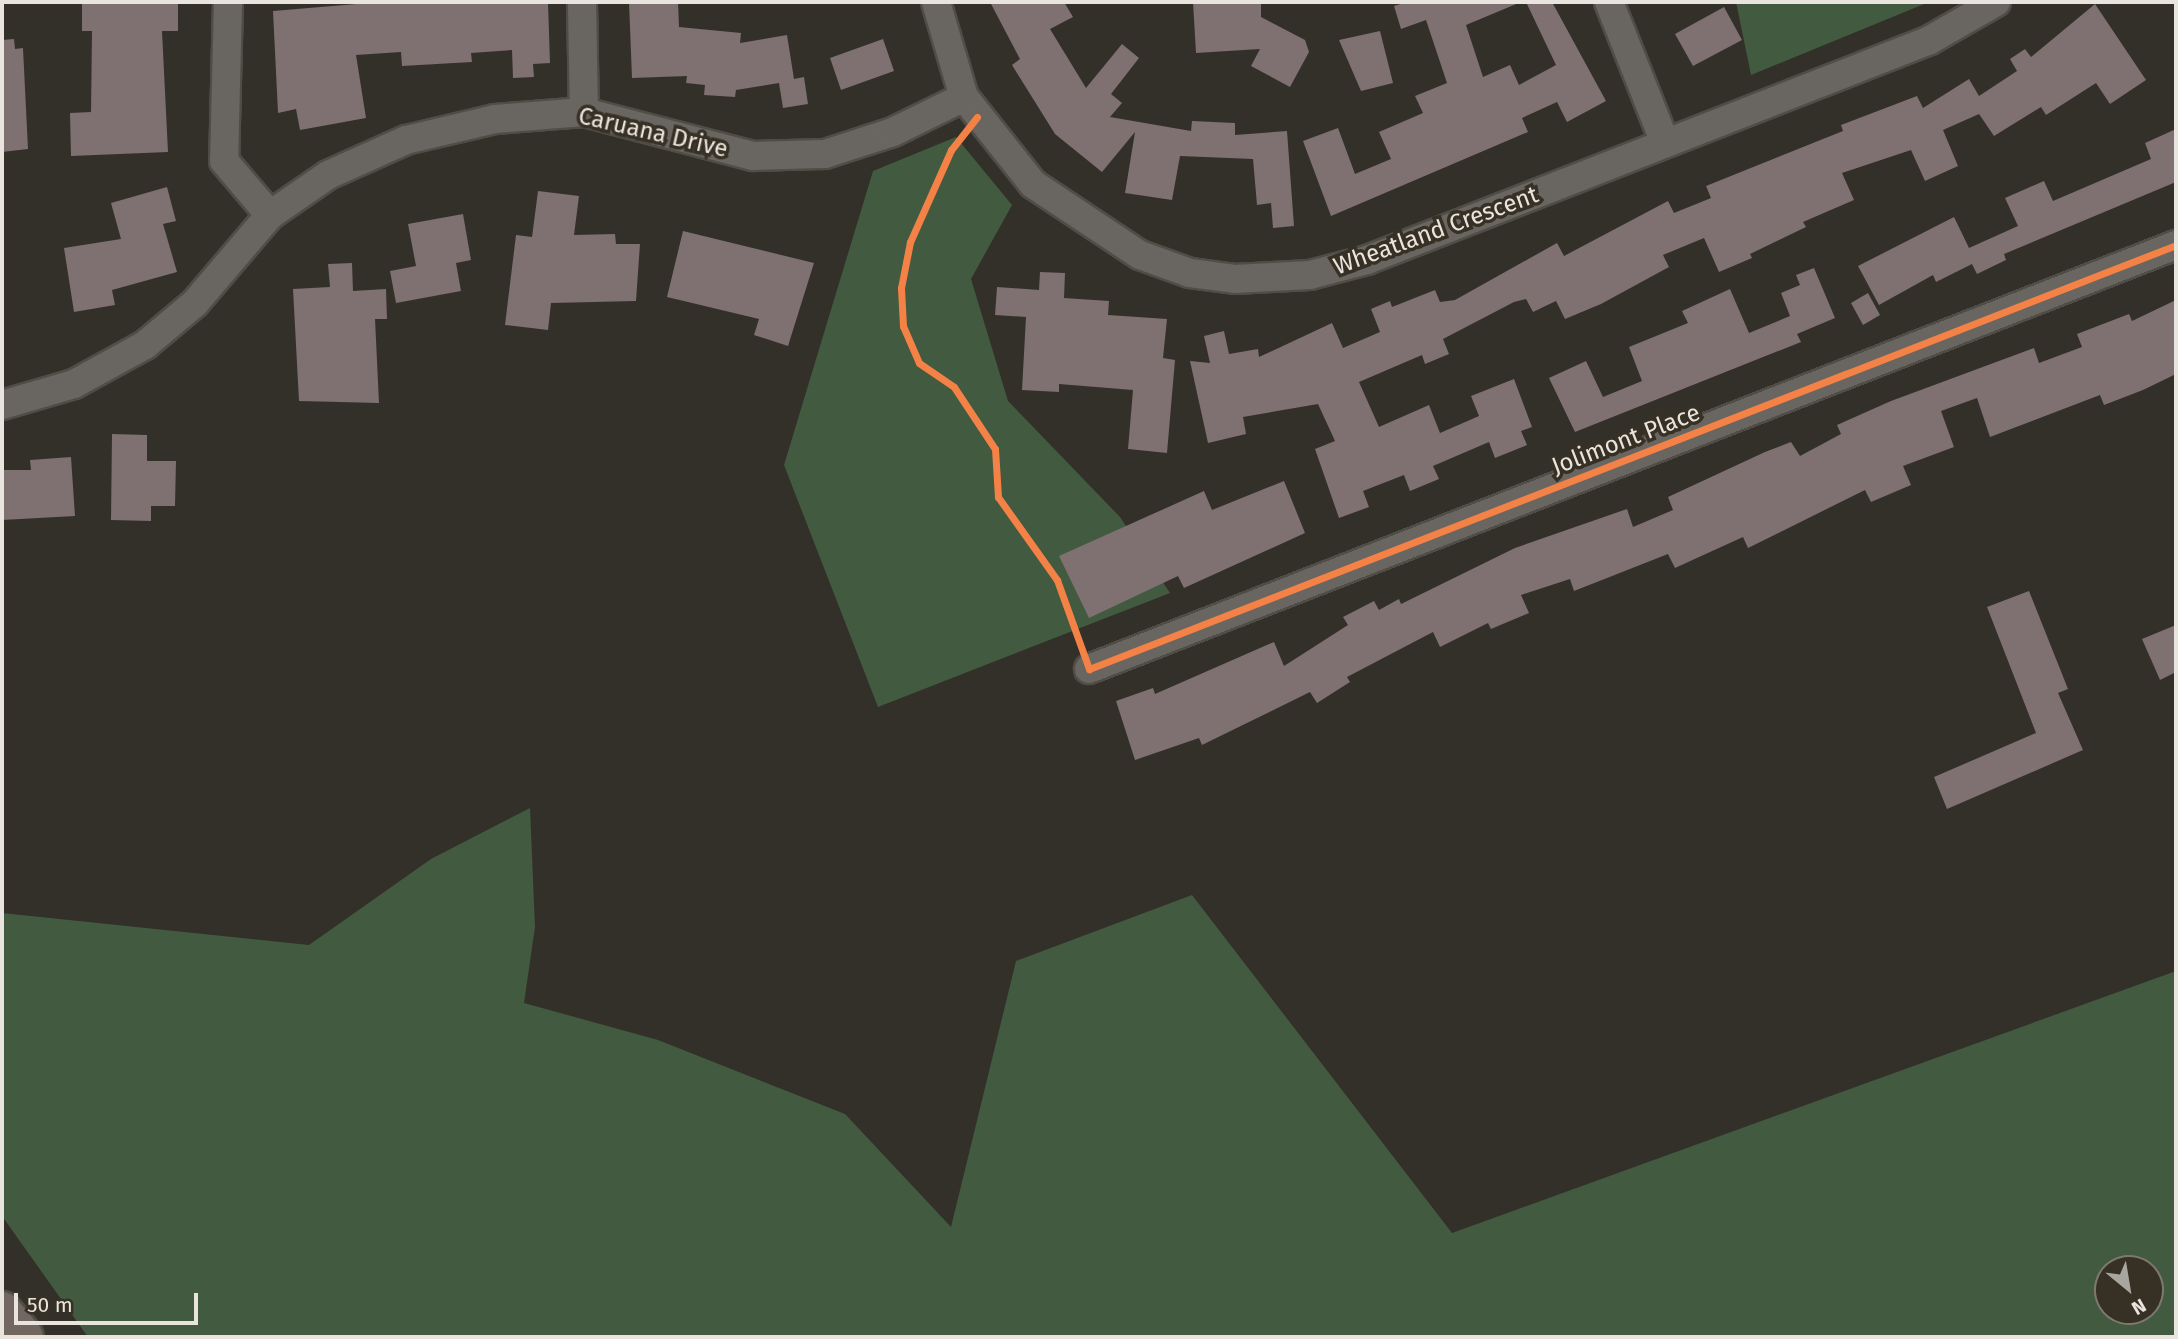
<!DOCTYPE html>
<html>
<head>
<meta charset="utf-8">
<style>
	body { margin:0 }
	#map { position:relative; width:2178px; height:1339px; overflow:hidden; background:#333029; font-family:"Fira Sans",sans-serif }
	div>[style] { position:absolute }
	.green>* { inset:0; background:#425a40 }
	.building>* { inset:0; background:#7f7071 }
	.roads { filter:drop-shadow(2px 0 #504d47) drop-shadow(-2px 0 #504d47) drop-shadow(0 2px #504d47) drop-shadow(0 -2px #504d47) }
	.street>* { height:28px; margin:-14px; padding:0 14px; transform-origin:14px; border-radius:14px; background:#696661 }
	.highway>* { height:38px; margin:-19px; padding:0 19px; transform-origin:19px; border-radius:19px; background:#716760 }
	.cycleway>* { height:7px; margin:-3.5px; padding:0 3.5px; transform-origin:3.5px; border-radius:3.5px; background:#f48246 }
	span { translate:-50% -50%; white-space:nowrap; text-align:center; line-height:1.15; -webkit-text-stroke:7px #373125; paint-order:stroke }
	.street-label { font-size:24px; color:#e9e5de }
	.frame { position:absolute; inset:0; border:4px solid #e9e5de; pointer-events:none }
	.north { position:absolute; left:2094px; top:1255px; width:70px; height:70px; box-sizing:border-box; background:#373125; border:2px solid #7e796f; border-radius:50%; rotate:150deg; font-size:19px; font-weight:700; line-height:28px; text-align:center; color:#e9e5de }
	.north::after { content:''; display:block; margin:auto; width:24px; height:32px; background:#a9a69f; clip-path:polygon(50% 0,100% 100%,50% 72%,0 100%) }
	.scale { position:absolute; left:14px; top:1293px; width:184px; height:32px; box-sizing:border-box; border:4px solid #e9e5de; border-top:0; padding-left:9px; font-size:21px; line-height:24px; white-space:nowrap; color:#e9e5de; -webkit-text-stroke:5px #373125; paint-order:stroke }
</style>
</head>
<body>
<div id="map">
	<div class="green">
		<i style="clip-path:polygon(1736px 2px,1929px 2px,1751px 75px)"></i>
		<i style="clip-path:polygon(956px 137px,1012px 205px,971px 279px,1008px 401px,1120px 517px,1170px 593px,878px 707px,784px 465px,873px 171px)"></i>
		<i style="clip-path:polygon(evenodd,530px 808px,535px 927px,524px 1003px,658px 1040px,845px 1114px,951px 1227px,1016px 961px,1192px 895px,1452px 1233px,2176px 971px,2176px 1337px,88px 1337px,2px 1216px,2px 913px,309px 945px,431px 859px,530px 808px,2108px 1269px,2150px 1269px,2150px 1311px,2108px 1311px,2108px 1269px)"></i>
	</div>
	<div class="building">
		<i style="clip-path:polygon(82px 2px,178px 2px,178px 31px,162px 31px,168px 152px,71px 156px,70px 113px,91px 112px,92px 31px,82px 31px)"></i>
		<i style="clip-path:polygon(380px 2px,548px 2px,550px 63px,533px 64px,534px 77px,513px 78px,512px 50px,471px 53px,472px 62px,402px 66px,401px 52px,356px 55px,366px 118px,300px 130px,296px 109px,278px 113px,273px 11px)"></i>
		<i style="clip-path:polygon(629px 2px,678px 2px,679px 27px,741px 33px,740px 43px,787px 35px,794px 79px,804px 77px,808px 104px,783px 108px,779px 83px,736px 90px,735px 97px,704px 95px,705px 85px,686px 83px,687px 76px,632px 78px)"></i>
		<i style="clip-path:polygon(990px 2px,1064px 2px,1073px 17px,1050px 29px,1086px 88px,1122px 44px,1139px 58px,1111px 94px,1122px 103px,1110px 117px,1191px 131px,1192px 121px,1235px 123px,1235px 135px,1287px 131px,1294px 226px,1273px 228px,1271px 203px,1257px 205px,1253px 159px,1180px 156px,1172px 200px,1125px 193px,1135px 132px,1102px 172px,1055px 134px,1012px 65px,1020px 59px)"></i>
		<i style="clip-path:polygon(1193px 2px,1261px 2px,1261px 17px,1305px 40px,1309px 52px,1290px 87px,1251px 66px,1260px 49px,1196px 53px)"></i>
		<i style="clip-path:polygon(1407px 2px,1521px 2px,1466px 25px,1483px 77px,1510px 65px,1519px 85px,1556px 65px,1526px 2px,1552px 2px,1606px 101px,1567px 122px,1557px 102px,1522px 118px,1528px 132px,1331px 216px,1303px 141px,1338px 128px,1355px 174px,1391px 159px,1379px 132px,1423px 113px,1415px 96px,1447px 83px,1426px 20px,1401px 29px,1394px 6px)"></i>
		<i style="clip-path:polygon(2095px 4px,2146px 80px,2110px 104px,2096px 83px,2046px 115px,2041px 107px,1994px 136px,1979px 114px,1943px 130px,1958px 166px,1925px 181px,1911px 150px,1842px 173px,1854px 200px,1803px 222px,1806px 227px,1750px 254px,1752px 258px,1719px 272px,1704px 238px,1663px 255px,1669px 267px,1601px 304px,1565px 319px,1556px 301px,1533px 312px,1526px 299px,1514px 302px,1443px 339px,1449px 354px,1425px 364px,1422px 355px,1359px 382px,1379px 427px,1429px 405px,1440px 433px,1479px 416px,1471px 396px,1514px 379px,1532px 427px,1521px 431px,1527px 445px,1495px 458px,1489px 442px,1433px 466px,1439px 479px,1410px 491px,1404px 475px,1363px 491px,1369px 507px,1339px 518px,1315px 449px,1335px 441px,1318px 404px,1243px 417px,1246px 434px,1208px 443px,1190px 361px,1210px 363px,1204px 336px,1224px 331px,1229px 354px,1258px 349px,1259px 357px,1332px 323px,1343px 348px,1380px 332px,1371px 309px,1390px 301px,1392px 307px,1435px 290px,1440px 302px,1455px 300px,1557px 243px,1564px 256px,1668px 201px,1674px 213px,1711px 198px,1706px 186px,1843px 131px,1841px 125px,1917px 96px,1923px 108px,1969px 79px,1979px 96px,2017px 71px,2010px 59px,2025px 49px,2031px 57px)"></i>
		<i style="clip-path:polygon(1724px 7px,1742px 40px,1693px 66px,1675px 34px)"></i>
		<i style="clip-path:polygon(1380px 31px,1393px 83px,1361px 91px,1339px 40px)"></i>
		<i style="clip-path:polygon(14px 39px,15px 49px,23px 48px,28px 149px,2px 152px,2px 40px)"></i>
		<i style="clip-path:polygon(883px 39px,894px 71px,841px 90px,830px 58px)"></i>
		<i style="clip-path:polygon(2176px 129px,2176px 182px,2004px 254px,2006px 260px,1977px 274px,1972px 264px,1936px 282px,1933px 275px,1879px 305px,1858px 266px,1954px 217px,1969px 248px,2018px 226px,2005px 198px,2044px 181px,2053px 201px,2151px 159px,2145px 143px)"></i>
		<i style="clip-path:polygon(167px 187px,176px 221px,163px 224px,177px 272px,112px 290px,115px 305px,74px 312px,64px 248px,121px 239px,111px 203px)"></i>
		<i style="clip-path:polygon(538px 191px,579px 196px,574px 235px,615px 234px,616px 244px,640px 244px,636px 301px,551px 303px,548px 330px,505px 325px,516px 235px,532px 237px)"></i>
		<i style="clip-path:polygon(463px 214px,471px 260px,456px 263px,461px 291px,396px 303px,390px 271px,416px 266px,408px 224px)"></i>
		<i style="clip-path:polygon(683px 231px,814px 263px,788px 346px,754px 335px,759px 319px,667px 297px)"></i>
		<i style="clip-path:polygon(352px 263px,353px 291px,386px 289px,387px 319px,375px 319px,379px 403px,299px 401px,293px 289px,330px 287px,328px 264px)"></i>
		<i style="clip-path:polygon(1814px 268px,1835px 318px,1797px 334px,1801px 342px,1575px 432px,1549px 378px,1586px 361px,1603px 397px,1642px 381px,1629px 347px,1688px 323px,1682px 311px,1730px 289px,1749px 333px,1790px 316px,1781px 293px,1800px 285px,1796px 275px)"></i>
		<i style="clip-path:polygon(1040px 272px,1065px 273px,1064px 298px,1109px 301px,1108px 315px,1167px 319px,1163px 358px,1175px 360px,1167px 453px,1128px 449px,1133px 390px,1059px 384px,1059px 392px,1022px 390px,1026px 317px,995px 315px,997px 287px,1039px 290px)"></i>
		<i style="clip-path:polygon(1868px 293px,1880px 315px,1863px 325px,1851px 303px)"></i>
		<i style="clip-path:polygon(2176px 300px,2176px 374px,2143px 390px,2104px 405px,2100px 395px,1990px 437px,1977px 398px,1941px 411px,1954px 447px,1903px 466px,1911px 485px,1871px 502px,1865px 490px,1748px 548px,1743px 537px,1675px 568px,1668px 554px,1574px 591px,1570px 579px,1521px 595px,1529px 613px,1491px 629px,1488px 623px,1440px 647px,1433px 632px,1347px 677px,1350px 682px,1317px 703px,1310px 692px,1202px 745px,1199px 738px,1135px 760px,1116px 701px,1153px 688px,1155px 694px,1274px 642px,1284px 666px,1348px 625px,1343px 617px,1374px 601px,1379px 610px,1399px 599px,1401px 604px,1515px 548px,1627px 509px,1633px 527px,1673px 510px,1668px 497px,1765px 452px,1791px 442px,1800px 456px,1841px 434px,1837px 425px,1891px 401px,2034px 348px,2039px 363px,2082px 347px,2077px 334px,2129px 314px,2132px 321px)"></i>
		<i style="clip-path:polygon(112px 434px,147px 435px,147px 461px,176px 461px,175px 506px,151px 506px,151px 521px,111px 520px)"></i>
		<i style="clip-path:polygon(71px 457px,75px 516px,2px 520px,2px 470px,31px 470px,30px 460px)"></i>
		<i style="clip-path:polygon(1284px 481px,1305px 533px,1184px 588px,1178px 576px,1089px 618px,1059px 556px,1204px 491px,1212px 510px)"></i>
		<i style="clip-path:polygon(2029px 591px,2068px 689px,2058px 693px,2083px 750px,1947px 809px,1934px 777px,2036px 733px,1987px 607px)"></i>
		<i style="clip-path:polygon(2176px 625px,2176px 672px,2160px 680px,2142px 639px)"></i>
	</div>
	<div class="roads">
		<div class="street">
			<i style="left:228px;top:2px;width:159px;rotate:91.4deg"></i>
			<i style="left:224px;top:161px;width:71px;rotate:49.6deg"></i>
			<i style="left:582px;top:2px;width:110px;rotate:89deg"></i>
			<i style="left:936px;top:2px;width:99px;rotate:73.6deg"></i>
			<i style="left:964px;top:97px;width:111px;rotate:51.6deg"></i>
			<i style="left:1033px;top:184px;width:128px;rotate:33.6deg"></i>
			<i style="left:1140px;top:255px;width:53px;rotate:19.8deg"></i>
			<i style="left:1190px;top:273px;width:45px;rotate:7.6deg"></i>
			<i style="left:1235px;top:279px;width:75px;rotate:-3.1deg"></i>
			<i style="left:1310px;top:275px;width:59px;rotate:-14.7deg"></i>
			<i style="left:1367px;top:260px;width:604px;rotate:-21.34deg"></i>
			<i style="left:1930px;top:40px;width:76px;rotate:-29.9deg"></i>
			<i style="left:1609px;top:2px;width:152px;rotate:68.3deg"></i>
			<i style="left:2px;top:405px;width:75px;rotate:-16.3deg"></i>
			<i style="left:74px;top:384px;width:81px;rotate:-28.8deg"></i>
			<i style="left:145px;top:345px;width:65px;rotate:-40deg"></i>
			<i style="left:195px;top:303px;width:116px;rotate:-49.6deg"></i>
			<i style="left:270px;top:215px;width:70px;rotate:-34.6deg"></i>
			<i style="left:328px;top:175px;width:85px;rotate:-24.2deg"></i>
			<i style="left:406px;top:140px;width:91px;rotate:-13.3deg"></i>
			<i style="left:495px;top:119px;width:89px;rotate:-4.5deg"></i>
			<i style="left:584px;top:112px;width:175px;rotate:14.6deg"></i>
			<i style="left:753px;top:156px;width:72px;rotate:-1.6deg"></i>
			<i style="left:825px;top:154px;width:71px;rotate:-17.9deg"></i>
			<i style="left:893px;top:132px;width:79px;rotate:-26.2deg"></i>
			<i style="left:1089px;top:669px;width:1167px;rotate:-21.31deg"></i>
		</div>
		<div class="highway">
			<i style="left:2px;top:1311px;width:34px;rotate:50deg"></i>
		</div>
	</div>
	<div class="cycleway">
		<i style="left:977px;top:117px;width:42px;rotate:128.2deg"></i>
		<i style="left:951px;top:150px;width:101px;rotate:114deg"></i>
		<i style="left:910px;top:242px;width:47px;rotate:101.1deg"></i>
		<i style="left:901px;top:288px;width:38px;rotate:87deg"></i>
		<i style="left:903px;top:326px;width:40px;rotate:66.6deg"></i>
		<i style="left:919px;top:363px;width:42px;rotate:34.4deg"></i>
		<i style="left:954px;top:387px;width:74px;rotate:56.5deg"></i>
		<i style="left:995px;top:449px;width:48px;rotate:86.4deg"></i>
		<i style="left:998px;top:497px;width:102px;rotate:54.6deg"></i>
		<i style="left:1057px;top:580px;width:95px;rotate:70.2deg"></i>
		<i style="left:1089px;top:669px;width:1167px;rotate:-21.31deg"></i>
	</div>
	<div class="street-label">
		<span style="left:653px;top:133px;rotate:13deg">Caruana Drive</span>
		<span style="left:1436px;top:231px;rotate:-20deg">Wheatland Crescent</span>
		<span style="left:1626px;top:440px;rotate:-21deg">Jolimont Place</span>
	</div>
	<div class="frame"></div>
	<div class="north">N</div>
	<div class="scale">50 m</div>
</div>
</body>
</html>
